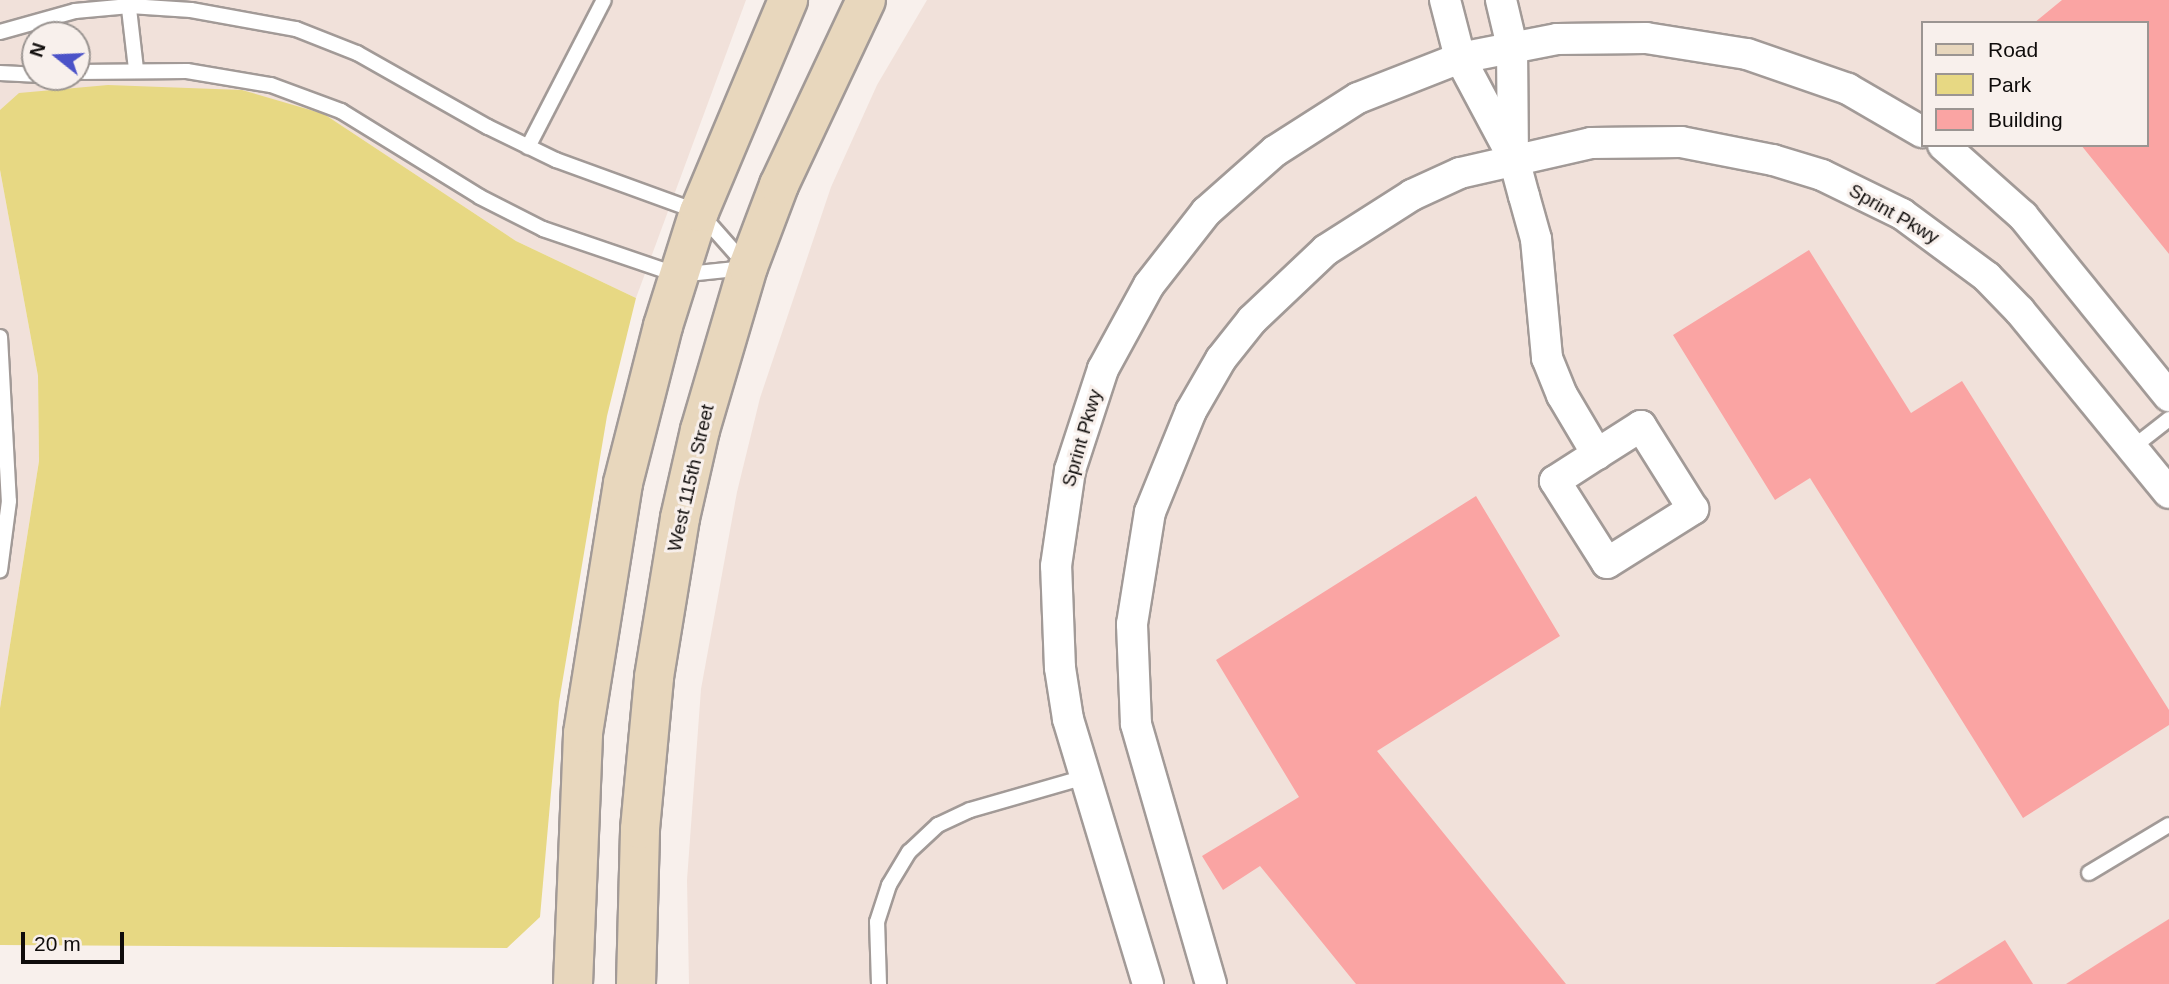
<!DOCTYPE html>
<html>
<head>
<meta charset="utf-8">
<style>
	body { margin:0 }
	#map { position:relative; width:2169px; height:984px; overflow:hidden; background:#f8f0ec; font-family:Arial,sans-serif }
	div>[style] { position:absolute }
	.built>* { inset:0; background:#f1e1da }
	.green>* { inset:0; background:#e7d883 }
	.building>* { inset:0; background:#faa4a3 }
	.roads { filter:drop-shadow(2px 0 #a29a97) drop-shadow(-2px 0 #a29a97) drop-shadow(0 2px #a29a97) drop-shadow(0 -2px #a29a97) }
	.lane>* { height:14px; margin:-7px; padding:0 7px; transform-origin:7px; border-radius:7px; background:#fff }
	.street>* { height:30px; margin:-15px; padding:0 15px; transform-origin:15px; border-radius:15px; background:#fff }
	.secondary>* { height:38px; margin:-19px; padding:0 19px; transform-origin:19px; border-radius:19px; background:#e8d7bd }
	span { translate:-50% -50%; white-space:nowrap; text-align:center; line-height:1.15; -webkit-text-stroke:6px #f8f0ec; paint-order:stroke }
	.street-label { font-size:19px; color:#0f0c0b }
	.legend { position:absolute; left:1921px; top:21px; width:228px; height:126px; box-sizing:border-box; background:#f8f0ec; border:2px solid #9b9592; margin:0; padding:9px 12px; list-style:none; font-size:21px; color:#0f0c0b }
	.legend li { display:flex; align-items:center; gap:14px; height:35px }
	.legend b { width:35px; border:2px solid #9b9592 }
	.north { position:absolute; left:21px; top:21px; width:70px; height:70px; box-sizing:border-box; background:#f8f0ec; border:2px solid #9b9592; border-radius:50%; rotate:288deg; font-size:19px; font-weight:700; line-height:28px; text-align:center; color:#0f0c0b }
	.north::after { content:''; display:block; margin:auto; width:24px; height:32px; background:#4b52c8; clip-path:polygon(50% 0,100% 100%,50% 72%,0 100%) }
	.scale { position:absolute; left:21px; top:932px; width:103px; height:32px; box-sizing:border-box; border:4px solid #0f0c0b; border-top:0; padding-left:9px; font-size:21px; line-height:24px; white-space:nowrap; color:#0f0c0b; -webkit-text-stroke:5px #f8f0ec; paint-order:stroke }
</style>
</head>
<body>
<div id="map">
	<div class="built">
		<i style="clip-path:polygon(evenodd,0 0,746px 0,636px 298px,516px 241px,324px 114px,0 110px,0 0,35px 35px,77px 35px,77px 77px,35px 77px,35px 35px)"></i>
		<i style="clip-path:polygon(evenodd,927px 0,2169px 0,2169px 984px,689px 984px,687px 880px,701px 689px,737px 492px,760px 398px,831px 187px,877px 85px,927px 0,1922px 23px,2146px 23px,2146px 145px,1922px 145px,1922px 23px)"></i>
		<i style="clip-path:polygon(0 170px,38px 376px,39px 461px,0 708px)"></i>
	</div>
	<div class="green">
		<i style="clip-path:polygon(108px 85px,242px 90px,324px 114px,516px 241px,636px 298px,607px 416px,559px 702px,540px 917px,507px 948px,0 945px,0 708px,39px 461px,38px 376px,0 170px,0 110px,19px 93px)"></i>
	</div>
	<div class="building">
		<i style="clip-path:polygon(2062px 0,2169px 0,2169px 254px,2081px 145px,2146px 145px,2146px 23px,2034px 23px)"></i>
		<i style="clip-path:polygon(1809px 250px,1911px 413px,1962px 381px,2169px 710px,2169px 725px,2023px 818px,1810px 478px,1775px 500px,1673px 335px)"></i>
		<i style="clip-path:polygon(1476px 496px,1560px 636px,1377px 751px,1566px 984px,1356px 984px,1260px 866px,1223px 890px,1202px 856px,1299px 797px,1216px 660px)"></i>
		<i style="clip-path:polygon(2169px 919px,2169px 984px,2066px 984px,2113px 954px)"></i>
		<i style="clip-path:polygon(2005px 940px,2033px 984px,1935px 984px)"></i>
	</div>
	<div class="roads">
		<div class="lane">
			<i style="left:128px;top:0;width:69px;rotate:83.4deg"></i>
			<i style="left:0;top:32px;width:78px;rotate:-15.6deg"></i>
			<i style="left:75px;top:11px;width:55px;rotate:-5.2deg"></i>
			<i style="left:130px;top:6px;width:61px;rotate:3.8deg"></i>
			<i style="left:191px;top:10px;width:107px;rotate:10.3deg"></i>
			<i style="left:296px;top:29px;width:66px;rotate:21.5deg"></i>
			<i style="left:357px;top:53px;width:150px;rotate:29.5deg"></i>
			<i style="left:488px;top:127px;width:76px;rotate:25.9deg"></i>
			<i style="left:556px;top:160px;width:152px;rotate:20deg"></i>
			<i style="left:699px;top:212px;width:69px;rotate:48.5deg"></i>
			<i style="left:77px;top:72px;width:110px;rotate:-0.5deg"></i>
			<i style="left:187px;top:71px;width:85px;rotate:9.5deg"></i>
			<i style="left:271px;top:85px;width:75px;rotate:20.4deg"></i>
			<i style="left:341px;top:111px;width:163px;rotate:31.7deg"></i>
			<i style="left:480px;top:197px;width:71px;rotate:26.9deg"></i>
			<i style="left:543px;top:229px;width:143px;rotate:18.8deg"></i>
			<i style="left:678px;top:275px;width:68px;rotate:-5.9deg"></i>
			<i style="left:0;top:73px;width:35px;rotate:3deg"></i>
			<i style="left:528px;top:147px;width:165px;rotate:-62.7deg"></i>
			<i style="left:0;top:337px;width:164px;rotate:86.9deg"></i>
			<i style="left:9px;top:501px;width:70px;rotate:97.4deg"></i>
			<i style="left:2132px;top:448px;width:47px;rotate:-38.1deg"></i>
			<i style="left:2089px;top:873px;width:93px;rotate:-31deg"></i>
			<i style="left:879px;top:984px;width:62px;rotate:-91.8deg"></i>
			<i style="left:877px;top:922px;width:39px;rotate:-72deg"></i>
			<i style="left:889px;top:885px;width:39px;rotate:-59deg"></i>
			<i style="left:909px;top:852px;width:40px;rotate:-43deg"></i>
			<i style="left:938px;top:825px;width:35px;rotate:-25deg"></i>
			<i style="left:970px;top:810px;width:120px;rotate:-16deg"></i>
		</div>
		<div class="street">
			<i style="left:1445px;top:0;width:60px;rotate:75.5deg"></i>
			<i style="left:1460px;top:58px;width:115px;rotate:61.9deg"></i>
			<i style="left:1514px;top:159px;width:38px;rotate:75deg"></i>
			<i style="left:1524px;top:196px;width:45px;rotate:74.4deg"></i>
			<i style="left:1536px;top:239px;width:120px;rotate:84.7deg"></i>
			<i style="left:1547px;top:358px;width:40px;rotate:68deg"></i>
			<i style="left:1562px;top:395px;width:69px;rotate:59.3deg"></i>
			<i style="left:1597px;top:454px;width:50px;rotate:147.3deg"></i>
			<i style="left:1555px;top:481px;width:97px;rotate:57.6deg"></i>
			<i style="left:1607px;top:563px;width:102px;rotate:-32.1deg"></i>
			<i style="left:1693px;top:509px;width:98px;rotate:-122.1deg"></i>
			<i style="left:1641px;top:426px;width:52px;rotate:147.5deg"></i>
			<i style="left:1501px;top:0;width:47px;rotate:76.6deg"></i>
			<i style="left:1512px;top:46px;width:105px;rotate:89.5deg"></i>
			<i style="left:1943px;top:145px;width:107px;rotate:41.6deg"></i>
			<i style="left:2023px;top:216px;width:232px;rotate:51deg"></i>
			<i style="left:1148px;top:984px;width:277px;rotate:-106.8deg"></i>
			<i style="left:1068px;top:719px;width:52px;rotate:-98.9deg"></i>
			<i style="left:1060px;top:668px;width:102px;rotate:-92.2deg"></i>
			<i style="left:1056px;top:566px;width:97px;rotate:-81.7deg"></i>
			<i style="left:1070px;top:470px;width:106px;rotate:-71.9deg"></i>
			<i style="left:1103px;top:369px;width:96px;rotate:-61.3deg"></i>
			<i style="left:1149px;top:285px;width:93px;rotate:-52deg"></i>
			<i style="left:1206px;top:212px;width:92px;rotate:-41.5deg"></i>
			<i style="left:1275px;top:151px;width:98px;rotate:-32.6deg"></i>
			<i style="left:1358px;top:98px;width:110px;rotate:-21.4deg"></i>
			<i style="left:1460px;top:58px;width:99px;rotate:-11.1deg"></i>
			<i style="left:1557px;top:39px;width:89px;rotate:-0.6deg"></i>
			<i style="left:1646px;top:38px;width:102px;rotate:9deg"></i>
			<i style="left:1747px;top:54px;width:107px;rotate:19.1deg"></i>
			<i style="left:1848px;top:89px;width:86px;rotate:30.2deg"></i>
			<i style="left:1211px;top:984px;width:271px;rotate:-106.1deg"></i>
			<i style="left:1136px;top:724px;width:100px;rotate:-92.3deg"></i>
			<i style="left:1132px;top:624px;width:113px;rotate:-80.9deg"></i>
			<i style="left:1150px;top:512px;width:109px;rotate:-67.9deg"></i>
			<i style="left:1191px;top:411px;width:60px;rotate:-60deg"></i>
			<i style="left:1221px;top:359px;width:50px;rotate:-51.5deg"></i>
			<i style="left:1252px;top:320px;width:102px;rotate:-43.4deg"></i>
			<i style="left:1326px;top:250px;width:102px;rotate:-32.6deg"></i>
			<i style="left:1412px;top:195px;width:53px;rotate:-24.6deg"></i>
			<i style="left:1460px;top:173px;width:134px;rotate:-12.9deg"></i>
			<i style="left:1591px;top:143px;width:90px;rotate:-0.6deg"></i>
			<i style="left:1681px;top:142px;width:94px;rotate:11.1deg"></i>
			<i style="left:1773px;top:160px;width:51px;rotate:17deg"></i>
			<i style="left:1822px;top:175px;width:89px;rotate:26deg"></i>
			<i style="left:1902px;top:214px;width:106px;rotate:36.5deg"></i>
			<i style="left:1987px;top:277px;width:47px;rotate:45.9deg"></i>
			<i style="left:2020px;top:311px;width:235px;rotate:50.7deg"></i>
		</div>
		<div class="secondary">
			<i style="left:573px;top:984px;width:251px;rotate:-87.7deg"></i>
			<i style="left:583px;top:733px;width:253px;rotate:-80.9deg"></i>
			<i style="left:623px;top:483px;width:162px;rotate:-75.7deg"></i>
			<i style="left:663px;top:326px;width:120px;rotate:-72.5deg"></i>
			<i style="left:699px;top:212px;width:230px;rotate:-67.2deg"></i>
			<i style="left:636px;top:984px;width:155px;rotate:-88.5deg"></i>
			<i style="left:640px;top:829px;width:153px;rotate:-84.7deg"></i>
			<i style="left:654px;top:677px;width:161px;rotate:-80.7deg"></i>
			<i style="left:680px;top:518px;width:90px;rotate:-77.2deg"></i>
			<i style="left:700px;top:430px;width:170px;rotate:-73.6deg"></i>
			<i style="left:748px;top:267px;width:88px;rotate:-69.3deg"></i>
			<i style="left:779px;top:185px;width:204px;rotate:-64.8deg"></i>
		</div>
	</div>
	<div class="street-label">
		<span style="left:1894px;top:214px;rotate:30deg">Sprint Pkwy</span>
		<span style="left:1082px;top:438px;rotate:-74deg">Sprint Pkwy</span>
		<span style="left:691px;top:478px;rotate:-77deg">West 115th Street</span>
	</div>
	<ul class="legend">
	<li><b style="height:9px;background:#e8d7bd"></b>Road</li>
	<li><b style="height:19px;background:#e7d883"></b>Park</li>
	<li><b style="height:19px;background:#faa4a3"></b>Building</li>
	</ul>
	<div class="north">N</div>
	<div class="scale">20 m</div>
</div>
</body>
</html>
